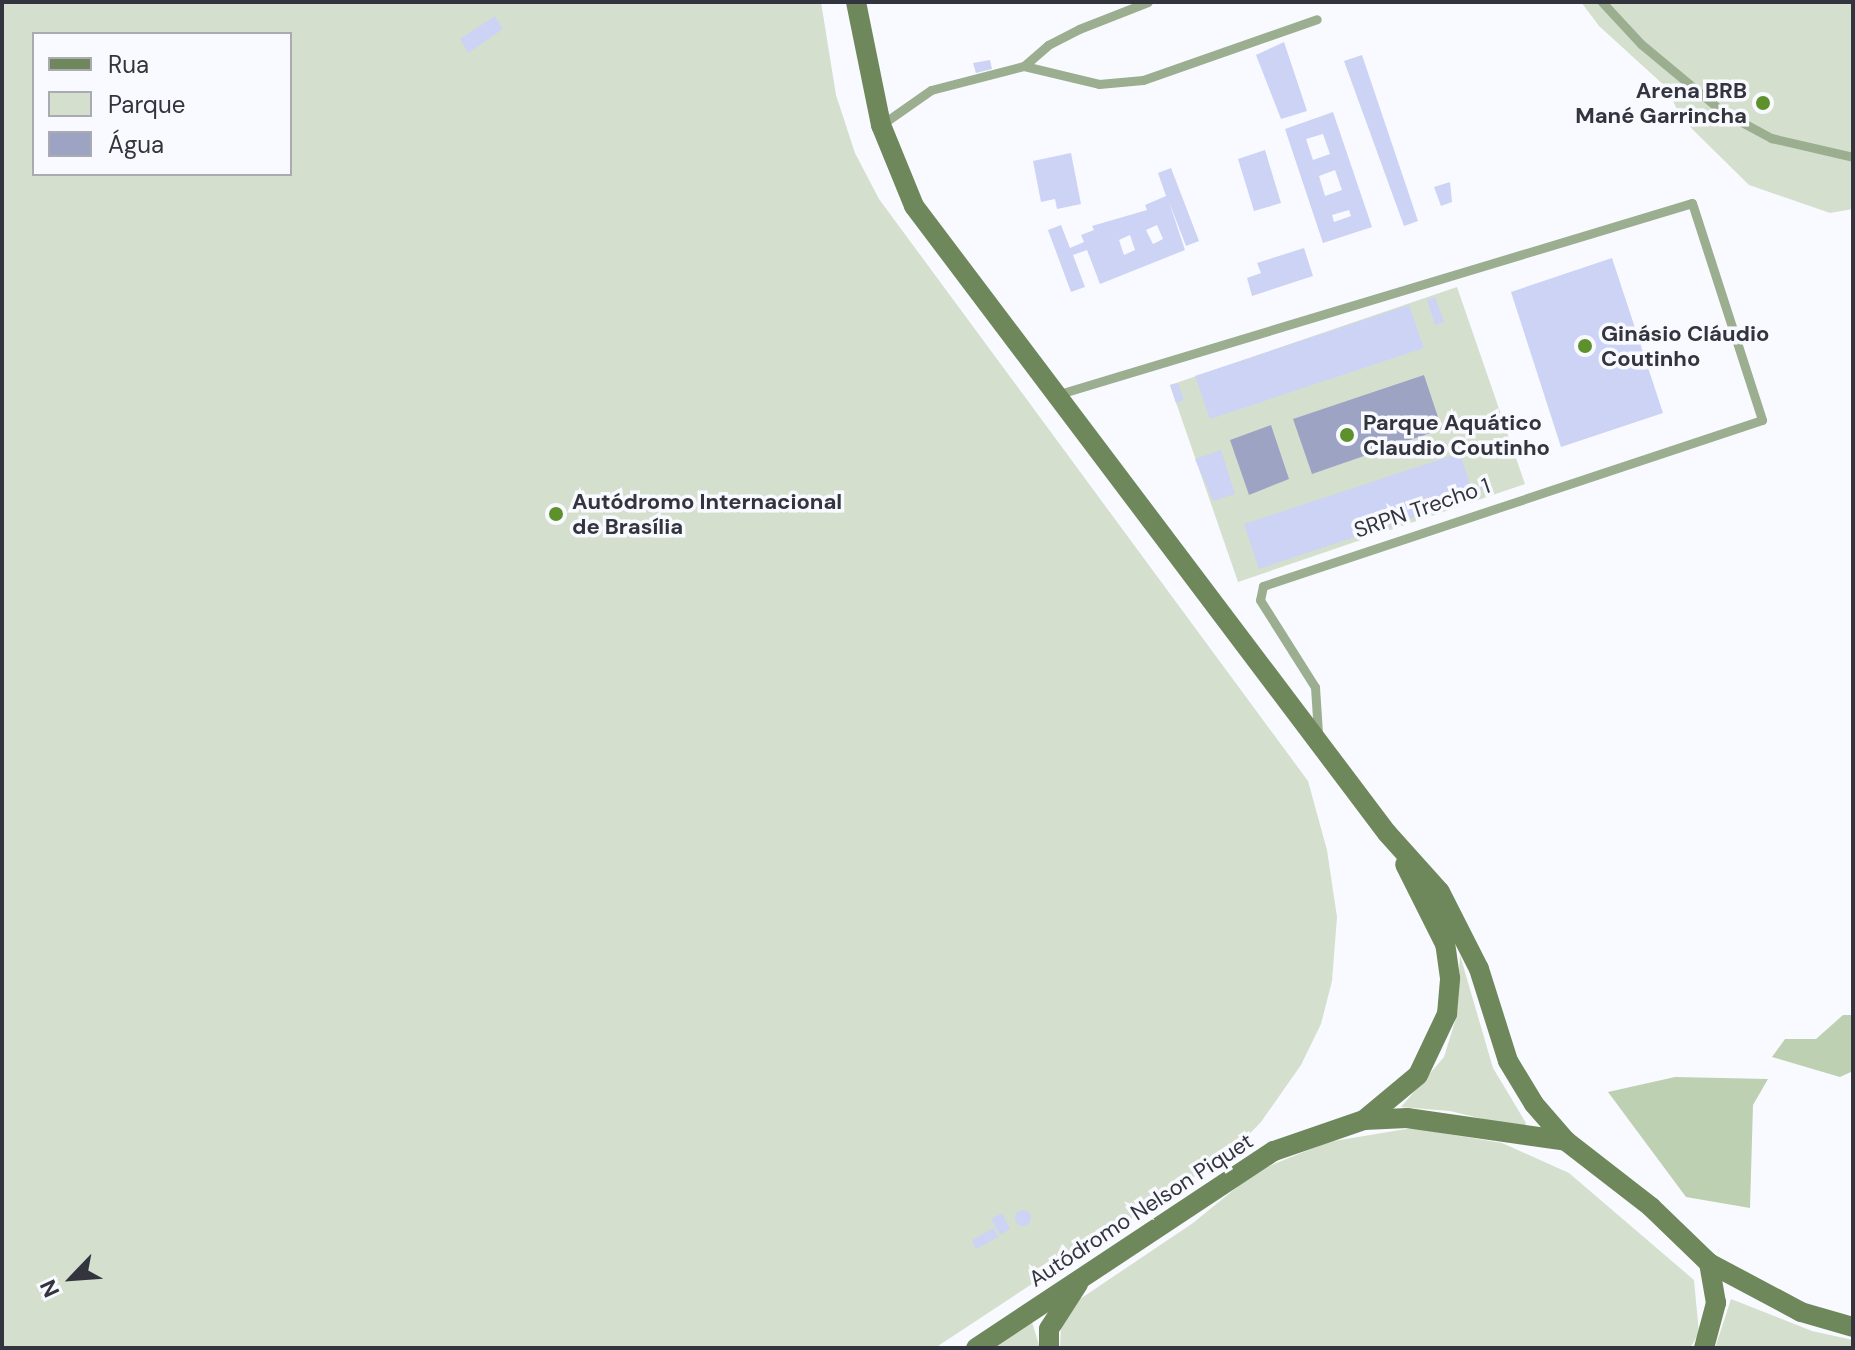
<!DOCTYPE html>
<html>
<head>
<meta charset="utf-8">
<style>
	body { margin:0 }
	#map { position:relative; width:1855px; height:1350px; overflow:hidden; background:#f9faff; font-family:"DM Sans",sans-serif }
	div>[style] { position:absolute }
	.green>* { inset:0; background:#d4e0cd }
	.forest>* { inset:0; background:#bdd0b1 }
	.water>* { inset:0; background:#9da4c3 }
	.building>* { inset:0; background:#ccd3f4 }
	.round { border-radius:50% }
	.lane>* { height:9px; margin:-4.5px; padding:0 4.5px; transform-origin:4.5px; border-radius:4.5px; background:#9bae8f }
	.secondary>* { height:20px; margin:-10px; padding:0 10px; transform-origin:10px; border-radius:10px; background:#6e885b }
	.dots>* { width:22px; height:22px; translate:-50% -50%; box-sizing:border-box; border:4px solid #f9faff; border-radius:50% }
	span { translate:-50% -50%; white-space:nowrap; text-align:center; line-height:1.15; -webkit-text-stroke:7px #f9faff; paint-order:stroke }
	.poi-label { font-size:22px; color:#33353e; font-weight:700 }
	.right { translate:-100% -50%; text-align:right }
	.left { translate:0 -50%; text-align:left }
	.street-label { font-size:22px; color:#33353e }
	.frame { position:absolute; inset:0; border:4px solid #33353e; pointer-events:none }
	.legend { position:absolute; left:32px; top:32px; width:260px; height:144px; box-sizing:border-box; background:#f9faff; border:2px solid #aaabb2; margin:0; padding:10px 14px; list-style:none; font-size:24px; color:#33353e }
	.legend li { display:flex; align-items:center; gap:16px; height:40px }
	.legend b { width:40px; border:2px solid #aaabb2 }
	.north { position:absolute; left:32px; top:1238px; width:80px; height:80px; -webkit-text-stroke:6px #f9faff; paint-order:stroke; rotate:245deg; font-size:22px; font-weight:700; line-height:32px; text-align:center; color:#33353e }
	.north::after { content:''; display:block; margin:auto; width:28px; height:36px; background:#33353e; clip-path:polygon(50% 0,100% 100%,50% 72%,0 100%) }
</style>
</head>
<body>
<div id="map">
	<div class="green">
		<i style="clip-path:polygon(evenodd,2px 2px,821px 2px,836px 95px,855px 153px,879px 199px,1308px 781px,1327px 850px,1337px 917px,1332px 981px,1321px 1024px,1301px 1065px,1261px 1122px,1232px 1152px,935px 1348px,2px 1348px,2px 2px,34px 34px,290px 34px,290px 174px,34px 174px,34px 34px)"></i>
		<i style="clip-path:polygon(1581px 2px,1853px 2px,1853px 209px,1830px 213px,1749px 185px,1681px 118px,1667px 88px,1599px 26px)"></i>
		<i style="clip-path:polygon(1457px 287px,1525px 484px,1238px 582px,1170px 385px)"></i>
		<i style="clip-path:polygon(1460px 955px,1493px 1068px,1526px 1123px,1524px 1129px,1450px 1111px,1401px 1107px,1444px 1057px,1456px 1018px)"></i>
		<i style="clip-path:polygon(1412px 1128px,1502px 1143px,1569px 1173px,1694px 1280px,1699px 1333px,1690px 1348px,1060px 1348px,1061px 1326px,1080px 1299px,1193px 1223px,1257px 1171px,1328px 1142px)"></i>
		<i style="clip-path:polygon(1731px 1299px,1812px 1331px,1853px 1340px,1853px 1348px,1715px 1348px)"></i>
		<i style="clip-path:polygon(1031px 1319px,1040px 1348px,993px 1348px)"></i>
	</div>
	<div class="forest">
		<i style="clip-path:polygon(1843px 1015px,1853px 1015px,1853px 1071px,1840px 1077px,1772px 1057px,1785px 1039px,1816px 1039px)"></i>
		<i style="clip-path:polygon(1675px 1077px,1768px 1079px,1753px 1105px,1750px 1208px,1686px 1197px,1608px 1092px)"></i>
	</div>
	<div class="water">
		<i style="clip-path:polygon(1424px 375px,1442px 429px,1312px 474px,1293px 419px)"></i>
		<i style="clip-path:polygon(1271px 425px,1289px 479px,1249px 495px,1230px 440px)"></i>
	</div>
	<div class="building">
		<i style="clip-path:polygon(495px 16px,503px 29px,468px 53px,460px 39px)"></i>
		<i style="clip-path:polygon(1284px 42px,1307px 111px,1281px 119px,1256px 55px)"></i>
		<i style="clip-path:polygon(1362px 55px,1418px 221px,1404px 226px,1344px 61px)"></i>
		<i style="clip-path:polygon(990px 60px,992px 69px,976px 73px,973px 63px)"></i>
		<i style="clip-path:polygon(evenodd,1333px 112px,1372px 227px,1323px 243px,1285px 129px,1333px 112px,1323px 134px,1330px 154px,1313px 160px,1306px 139px,1323px 134px,1333px 112px,1335px 170px,1342px 190px,1325px 196px,1319px 176px,1335px 170px,1333px 112px,1349px 210px,1351px 216px,1334px 222px,1332px 215px,1349px 210px)"></i>
		<i style="clip-path:polygon(1265px 150px,1281px 203px,1254px 211px,1238px 159px)"></i>
		<i style="clip-path:polygon(1071px 153px,1081px 204px,1057px 209px,1055px 199px,1041px 202px,1033px 161px)"></i>
		<i style="clip-path:polygon(evenodd,1171px 168px,1199px 241px,1186px 246px,1169px 202px,1185px 250px,1100px 284px,1087px 250px,1073px 255px,1085px 287px,1071px 292px,1048px 230px,1061px 225px,1070px 248px,1084px 242px,1081px 235px,1094px 230px,1092px 226px,1147px 210px,1145px 205px,1166px 196px,1158px 173px,1171px 168px,1157px 225px,1163px 239px,1153px 244px,1146px 230px,1157px 225px,1171px 168px,1130px 235px,1135px 250px,1124px 255px,1119px 240px,1130px 235px)"></i>
		<i style="clip-path:polygon(1450px 182px,1452px 202px,1441px 206px,1434px 187px)"></i>
		<i style="clip-path:polygon(1304px 248px,1313px 276px,1252px 296px,1247px 278px,1261px 273px,1257px 263px)"></i>
		<i style="clip-path:polygon(1612px 258px,1663px 413px,1561px 447px,1511px 292px)"></i>
		<i style="clip-path:polygon(1435px 297px,1444px 322px,1435px 325px,1427px 300px)"></i>
		<i style="clip-path:polygon(1409px 305px,1424px 348px,1210px 419px,1195px 376px)"></i>
		<i style="clip-path:polygon(1178px 383px,1184px 400px,1176px 403px,1170px 385px)"></i>
		<i style="clip-path:polygon(1221px 450px,1235px 494px,1213px 501px,1195px 459px)"></i>
		<i style="clip-path:polygon(1460px 453px,1474px 497px,1259px 569px,1244px 524px)"></i>
		<i style="clip-path:polygon(1484px 477px,1488px 488px,1481px 490px,1478px 479px)"></i>
		<i class="round" style="left:1015px;top:1210px;width:16px;height:16px"></i>
		<i style="clip-path:polygon(1002px 1213px,1010px 1229px,1000px 1235px,991px 1219px)"></i>
		<i style="clip-path:polygon(994px 1228px,998px 1237px,976px 1249px,972px 1240px)"></i>
	</div>
	<div class="lane">
		<i style="left:1602px;top:2px;width:57px;rotate:47.1deg"></i>
		<i style="left:1641px;top:44px;width:107px;rotate:39.7deg"></i>
		<i style="left:1723px;top:112px;width:55px;rotate:28.4deg"></i>
		<i style="left:1771px;top:138px;width:84px;rotate:13deg"></i>
		<i style="left:1024px;top:66px;width:32px;rotate:-41deg"></i>
		<i style="left:1048px;top:45px;width:35px;rotate:-27deg"></i>
		<i style="left:1079px;top:29px;width:74px;rotate:-21.4deg"></i>
		<i style="left:881px;top:125px;width:61px;rotate:-35deg"></i>
		<i style="left:931px;top:90px;width:96px;rotate:-14.5deg"></i>
		<i style="left:1024px;top:66px;width:77px;rotate:13.5deg"></i>
		<i style="left:1099px;top:84px;width:44px;rotate:-5.2deg"></i>
		<i style="left:1143px;top:80px;width:184px;rotate:-19.3deg"></i>
		<i style="left:1056px;top:395px;width:664px;rotate:-16.8deg"></i>
		<i style="left:1692px;top:203px;width:228px;rotate:72.1deg"></i>
		<i style="left:1762px;top:420px;width:526px;rotate:161.6deg"></i>
		<i style="left:1263px;top:586px;width:14px;rotate:102deg"></i>
		<i style="left:1260px;top:600px;width:103px;rotate:57.7deg"></i>
		<i style="left:1315px;top:687px;width:46px;rotate:86.3deg"></i>
	</div>
	<div class="secondary">
		<i style="left:856px;top:2px;width:126px;rotate:78.5deg"></i>
		<i style="left:881px;top:125px;width:87px;rotate:67.8deg"></i>
		<i style="left:914px;top:206px;width:785px;rotate:52.97deg"></i>
		<i style="left:1387px;top:833px;width:79px;rotate:48.1deg"></i>
		<i style="left:1440px;top:892px;width:86px;rotate:63.1deg"></i>
		<i style="left:1479px;top:969px;width:96px;rotate:72.5deg"></i>
		<i style="left:1508px;top:1061px;width:50px;rotate:58.8deg"></i>
		<i style="left:1534px;top:1104px;width:49px;rotate:49.1deg"></i>
		<i style="left:1364px;top:1120px;width:70px;rotate:-39.8deg"></i>
		<i style="left:1418px;top:1075px;width:68px;rotate:-64.6deg"></i>
		<i style="left:1447px;top:1014px;width:36px;rotate:-85deg"></i>
		<i style="left:1450px;top:978px;width:34px;rotate:-98deg"></i>
		<i style="left:1445px;top:944px;width:89px;rotate:-116.6deg"></i>
		<i style="left:976px;top:1348px;width:357px;rotate:-33.5deg"></i>
		<i style="left:1274px;top:1151px;width:95px;rotate:-19deg"></i>
		<i style="left:1364px;top:1120px;width:43px;rotate:-2.7deg"></i>
		<i style="left:1407px;top:1118px;width:161px;rotate:8.2deg"></i>
		<i style="left:1566px;top:1141px;width:108px;rotate:37.8deg"></i>
		<i style="left:1651px;top:1207px;width:81px;rotate:44deg"></i>
		<i style="left:1709px;top:1263px;width:104px;rotate:28deg"></i>
		<i style="left:1801px;top:1312px;width:54px;rotate:16.1deg"></i>
		<i style="left:1049px;top:1348px;width:19px;rotate:-90deg"></i>
		<i style="left:1049px;top:1329px;width:54px;rotate:-57.2deg"></i>
		<i style="left:1704px;top:1348px;width:47px;rotate:-75.1deg"></i>
		<i style="left:1716px;top:1303px;width:41px;rotate:-99.9deg"></i>
	</div>
	<div class="dots">
		<i style="left:1763px;top:103px;background:#5c912b"></i>
		<i style="left:1585px;top:346px;background:#5c912b"></i>
		<i style="left:1347px;top:435px;background:#5c912b"></i>
		<i style="left:556px;top:514px;background:#5c912b"></i>
	</div>
	<div class="poi-label">
		<span class="right" style="left:1747px;top:103px">Arena BRB<br>Mané Garrincha</span>
		<span class="left" style="left:1601px;top:346px">Ginásio Cláudio<br>Coutinho</span>
		<span class="left" style="left:1363px;top:435px">Parque Aquático<br>Claudio Coutinho</span>
		<span class="left" style="left:572px;top:514px">Autódromo Internacional<br>de Brasília</span>
	</div>
	<div class="street-label">
		<span style="left:1422px;top:508px;rotate:-19deg">SRPN Trecho 1</span>
		<span style="left:1141px;top:1210px;rotate:-33deg">Autódromo Nelson Piquet</span>
	</div>
	<div class="frame"></div>
	<ul class="legend">
	<li><b style="height:10px;background:#6e885b"></b>Rua</li>
	<li><b style="height:22px;background:#d4e0cd"></b>Parque</li>
	<li><b style="height:22px;background:#9da4c3"></b>Água</li>
	</ul>
	<div class="north">N</div>
</div>
</body>
</html>
